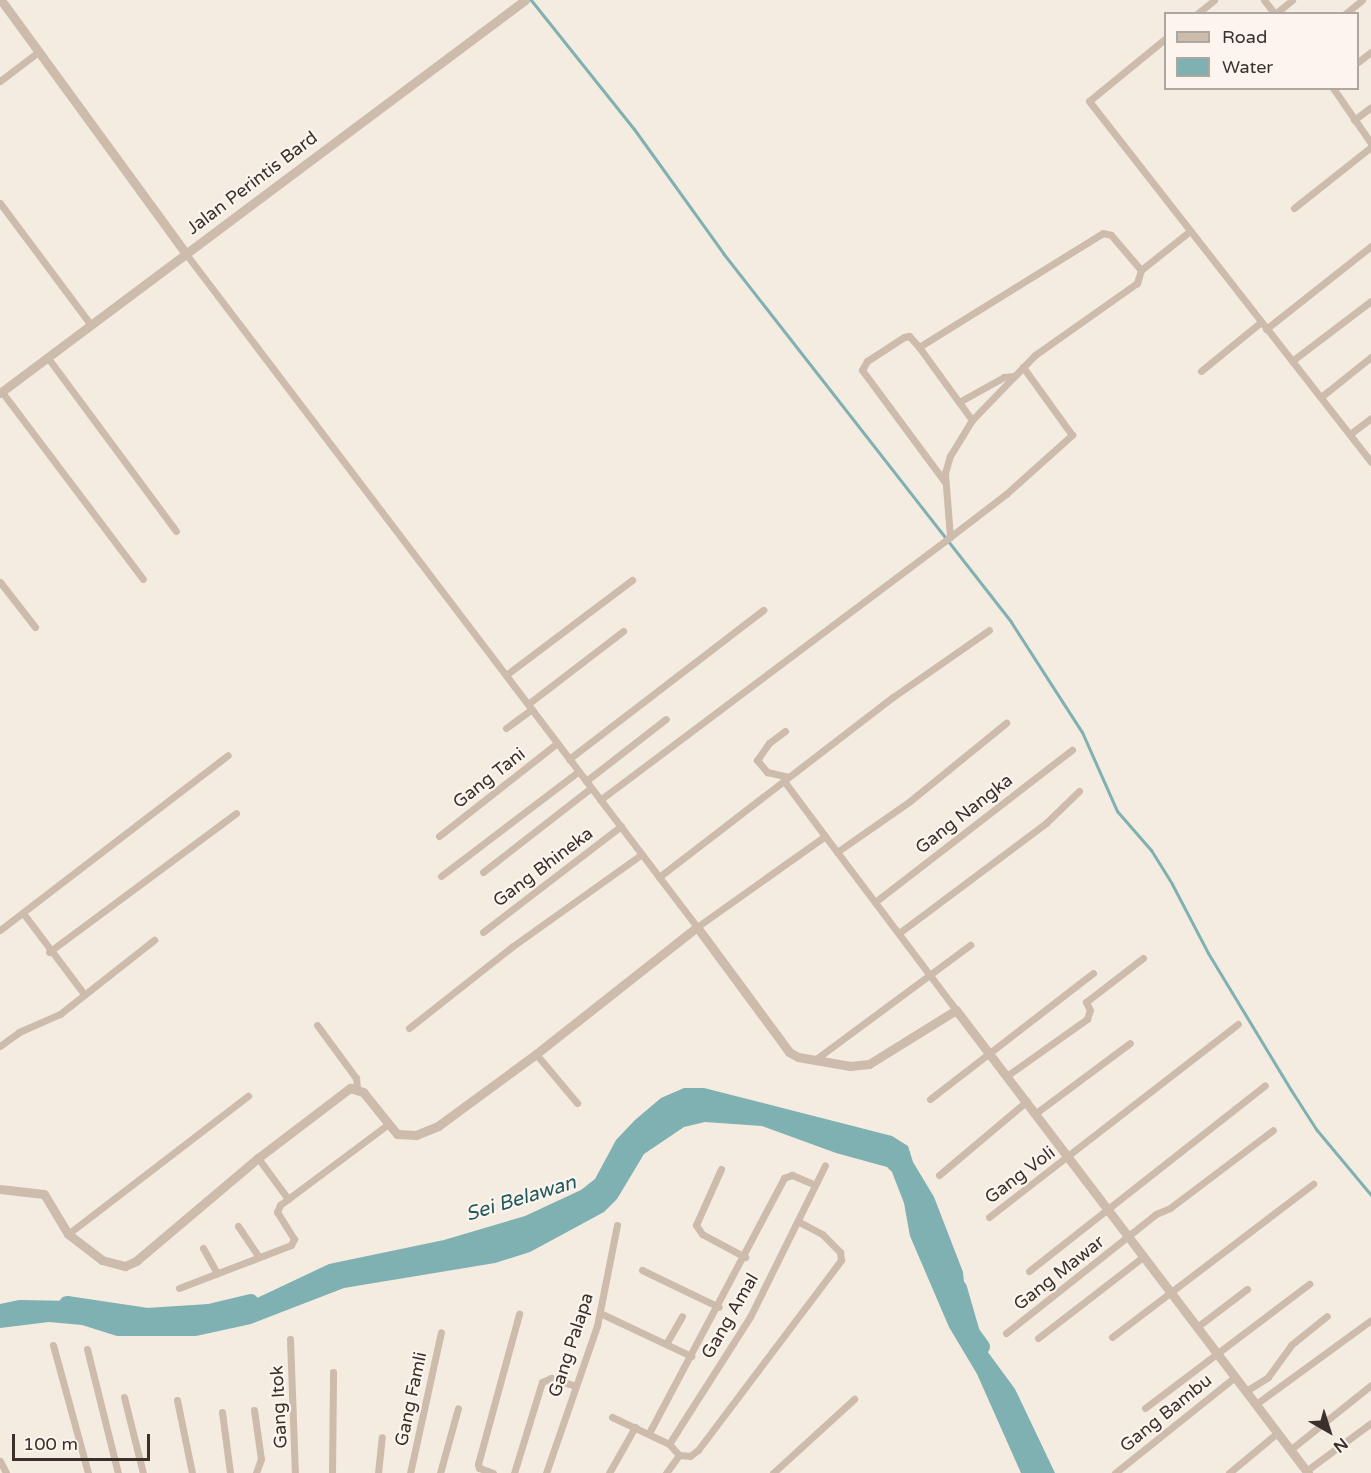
<!DOCTYPE html>
<html>
<head>
<meta charset="utf-8">
<style>
	body { margin:0 }
	#map { position:relative; width:1371px; height:1473px; overflow:hidden; background:#f4ebe1; font-family:"Varela Round",sans-serif }
	div>[style] { position:absolute }
	.water>* { inset:0; background:#7fb0b2 }
	.stream>* { height:3px; margin:-1.5px; padding:0 1.5px; transform-origin:1.5px; border-radius:1.5px; background:#7fb0b2 }
	.river>* { height:16px; margin:-8px; padding:0 8px; transform-origin:8px; border-radius:8px; background:#7fb0b2 }
	.minor>* { height:7px; margin:-3.5px; padding:0 3.5px; transform-origin:3.5px; border-radius:3.5px; background:#cdbbac }
	.tertiary>* { height:9px; margin:-4.5px; padding:0 4.5px; transform-origin:4.5px; border-radius:4.5px; background:#cdbbac }
	span { translate:-50% -50%; white-space:nowrap; text-align:center; line-height:1.15; -webkit-text-stroke:4.5px #fbf5ee; paint-order:stroke }
	.street-label { font-size:18px; color:#3b302b }
	.water-label { font-size:20px; color:#1f5a5e; font-style:italic }
	.legend { position:absolute; left:1164px; top:12px; width:195px; height:78px; box-sizing:border-box; background:#fbf5ee; border:2px solid #aea6a0; margin:0; padding:8px 10px; list-style:none; font-size:18px; color:#3b302b }
	.legend li { display:flex; align-items:center; gap:12px; height:30px }
	.legend b { width:30px; border:2px solid #aea6a0 }
	.north { position:absolute; left:1299px; top:1401px; width:60px; height:60px; -webkit-text-stroke:4px #fbf5ee; paint-order:stroke; rotate:141deg; font-size:16px; font-weight:700; line-height:24px; text-align:center; color:#3b302b }
	.north::after { content:''; display:block; margin:auto; width:21px; height:27px; background:#3b302b; clip-path:polygon(50% 0,100% 100%,50% 72%,0 100%) }
	.scale { position:absolute; left:12px; top:1434px; width:138px; height:27px; box-sizing:border-box; border:3px solid #3b302b; border-top:0; padding-left:8px; font-size:18px; line-height:21px; white-space:nowrap; color:#3b302b; -webkit-text-stroke:4px #fbf5ee; paint-order:stroke }
</style>
</head>
<body>
<div id="map">
	<div class="water">
		<i style="clip-path:polygon(684px 1088px,704px 1088px,806px 1114px,892px 1136px,908px 1146px,913px 1162px,934px 1197px,963px 1272px,968px 1325px,1015px 1389px,1055px 1473px,1021px 1473px,977px 1374px,949px 1327px,910px 1236px,904px 1203px,892px 1172px,887px 1167px,836px 1153px,762px 1126px,705px 1122px,684px 1127px,644px 1154px,617px 1199px,604px 1212px,530px 1252px,495px 1263px,344px 1288px,251px 1324px,196px 1336px,117px 1336px,82px 1325px,49px 1322px,0 1328px,0 1304px,19px 1300px,75px 1301px,152px 1318px,198px 1318px,257px 1298px,329px 1264px,444px 1240px,525px 1216px,581px 1190px,595px 1179px,616px 1140px,635px 1120px,661px 1098px)"></i>
	</div>
	<div class="stream">
		<i style="left:531px;top:0;width:165px;rotate:51.4deg"></i>
		<i style="left:634px;top:129px;width:153px;rotate:54.3deg"></i>
		<i style="left:723px;top:253px;width:468px;rotate:52deg"></i>
		<i style="left:1011px;top:622px;width:131px;rotate:57.2deg"></i>
		<i style="left:1082px;top:732px;width:86px;rotate:66.1deg"></i>
		<i style="left:1117px;top:811px;width:52px;rotate:48.9deg"></i>
		<i style="left:1151px;top:850px;width:40px;rotate:58deg"></i>
		<i style="left:1172px;top:884px;width:78px;rotate:62.4deg"></i>
		<i style="left:1208px;top:953px;width:160px;rotate:58.8deg"></i>
		<i style="left:1291px;top:1090px;width:46px;rotate:57.3deg"></i>
		<i style="left:1316px;top:1129px;width:86px;rotate:50.2deg"></i>
	</div>
	<div class="river">
		<i style="left:959px;top:1288px;width:47px;rotate:73.9deg"></i>
		<i style="left:972px;top:1333px;width:17px;rotate:54deg"></i>
		<i style="left:67px;top:1304px;width:81px;rotate:8.5deg"></i>
		<i style="left:147px;top:1316px;width:62px;rotate:-3.7deg"></i>
		<i style="left:209px;top:1312px;width:43px;rotate:-13.4deg"></i>
	</div>
	<div class="minor">
		<i style="left:1264px;top:0;width:18px;rotate:52deg"></i>
		<i style="left:1197px;top:14px;width:22px;rotate:-39deg"></i>
		<i style="left:1275px;top:14px;width:22px;rotate:-39deg"></i>
		<i style="left:1345px;top:14px;width:22px;rotate:-39deg"></i>
		<i style="left:1166px;top:38px;width:99px;rotate:140.7deg"></i>
		<i style="left:1089px;top:101px;width:458px;rotate:52deg"></i>
		<i style="left:1358px;top:62px;width:16px;rotate:-38deg"></i>
		<i style="left:0;top:81px;width:48px;rotate:-37.3deg"></i>
		<i style="left:1333px;top:88px;width:67px;rotate:55.4deg"></i>
		<i style="left:1354px;top:120px;width:21px;rotate:-37deg"></i>
		<i style="left:0;top:203px;width:152px;rotate:53.3deg"></i>
		<i style="left:1294px;top:208px;width:98px;rotate:-38.4deg"></i>
		<i style="left:186px;top:254px;width:845px;rotate:52.79deg"></i>
		<i style="left:697px;top:927px;width:157px;rotate:-35.4deg"></i>
		<i style="left:825px;top:836px;width:218px;rotate:53deg"></i>
		<i style="left:1141px;top:270px;width:63px;rotate:-38.5deg"></i>
		<i style="left:1266px;top:329px;width:134px;rotate:-38.3deg"></i>
		<i style="left:919px;top:347px;width:216px;rotate:-31.8deg"></i>
		<i style="left:1103px;top:233px;width:8px;rotate:14deg"></i>
		<i style="left:1111px;top:235px;width:46px;rotate:49.4deg"></i>
		<i style="left:1141px;top:270px;width:14px;rotate:107deg"></i>
		<i style="left:1137px;top:283px;width:125px;rotate:144.8deg"></i>
		<i style="left:1035px;top:355px;width:91px;rotate:134.1deg"></i>
		<i style="left:48px;top:358px;width:215px;rotate:53.5deg"></i>
		<i style="left:1292px;top:361px;width:99px;rotate:-37.2deg"></i>
		<i style="left:1201px;top:371px;width:77px;rotate:-39.2deg"></i>
		<i style="left:2px;top:392px;width:234px;rotate:53deg"></i>
		<i style="left:1321px;top:397px;width:64px;rotate:-38.7deg"></i>
		<i style="left:959px;top:402px;width:51px;rotate:-29.1deg"></i>
		<i style="left:1004px;top:377px;width:10px;rotate:-6deg"></i>
		<i style="left:1350px;top:434px;width:26px;rotate:-37deg"></i>
		<i style="left:950px;top:537px;width:71px;rotate:-37.5deg"></i>
		<i style="left:1006px;top:494px;width:89px;rotate:-41.8deg"></i>
		<i style="left:1072px;top:435px;width:84px;rotate:-125.8deg"></i>
		<i style="left:0;top:582px;width:57px;rotate:52.1deg"></i>
		<i style="left:506px;top:675px;width:158px;rotate:-37deg"></i>
		<i style="left:528px;top:704px;width:120px;rotate:-37.5deg"></i>
		<i style="left:506px;top:728px;width:32px;rotate:-36deg"></i>
		<i style="left:785px;top:731px;width:20px;rotate:143deg"></i>
		<i style="left:769px;top:743px;width:21px;rotate:125deg"></i>
		<i style="left:757px;top:760px;width:16px;rotate:50deg"></i>
		<i style="left:767px;top:772px;width:22px;rotate:13deg"></i>
		<i style="left:569px;top:759px;width:245px;rotate:-37.5deg"></i>
		<i style="left:586px;top:781px;width:101px;rotate:-37.8deg"></i>
		<i style="left:784px;top:781px;width:69px;rotate:53.3deg"></i>
		<i style="left:600px;top:800px;width:438px;rotate:-36.9deg"></i>
		<i style="left:950px;top:537px;width:64px;rotate:-94.5deg"></i>
		<i style="left:945px;top:473px;width:18px;rotate:-74deg"></i>
		<i style="left:950px;top:456px;width:42px;rotate:-58.6deg"></i>
		<i style="left:972px;top:420px;width:90px;rotate:-126deg"></i>
		<i style="left:919px;top:347px;width:15px;rotate:-132deg"></i>
		<i style="left:909px;top:336px;width:5px;rotate:169deg"></i>
		<i style="left:904px;top:337px;width:44px;rotate:147deg"></i>
		<i style="left:867px;top:361px;width:10px;rotate:119deg"></i>
		<i style="left:862px;top:370px;width:138px;rotate:53.5deg"></i>
		<i style="left:439px;top:836px;width:150px;rotate:-38.2deg"></i>
		<i style="left:837px;top:852px;width:89px;rotate:-34.9deg"></i>
		<i style="left:910px;top:801px;width:124px;rotate:-39.1deg"></i>
		<i style="left:483px;top:872px;width:137px;rotate:-37.9deg"></i>
		<i style="left:441px;top:876px;width:173px;rotate:-37.3deg"></i>
		<i style="left:659px;top:877px;width:295px;rotate:-37.6deg"></i>
		<i style="left:893px;top:697px;width:117px;rotate:-34.9deg"></i>
		<i style="left:875px;top:902px;width:249px;rotate:-37.7deg"></i>
		<i style="left:23px;top:913px;width:101px;rotate:53deg"></i>
		<i style="left:0;top:930px;width:287px;rotate:-37.5deg"></i>
		<i style="left:483px;top:932px;width:174px;rotate:-37.5deg"></i>
		<i style="left:899px;top:933px;width:184px;rotate:-36.8deg"></i>
		<i style="left:1046px;top:823px;width:46px;rotate:-44.1deg"></i>
		<i style="left:49px;top:952px;width:233px;rotate:-36.6deg"></i>
		<i style="left:317px;top:1025px;width:66px;rotate:53.7deg"></i>
		<i style="left:356px;top:1078px;width:9px;rotate:84deg"></i>
		<i style="left:409px;top:1028px;width:132px;rotate:-38.3deg"></i>
		<i style="left:513px;top:946px;width:158px;rotate:-35.5deg"></i>
		<i style="left:0;top:1046px;width:24px;rotate:-36deg"></i>
		<i style="left:19px;top:1032px;width:45px;rotate:-23.7deg"></i>
		<i style="left:60px;top:1014px;width:120px;rotate:-38.2deg"></i>
		<i style="left:536px;top:1054px;width:64px;rotate:50.1deg"></i>
		<i style="left:816px;top:1059px;width:192px;rotate:-36.5deg"></i>
		<i style="left:1008px;top:1075px;width:97px;rotate:-35.3deg"></i>
		<i style="left:1087px;top:1019px;width:9px;rotate:-72deg"></i>
		<i style="left:1090px;top:1010px;width:9px;rotate:-117deg"></i>
		<i style="left:1086px;top:1002px;width:72px;rotate:-37.7deg"></i>
		<i style="left:930px;top:1099px;width:206px;rotate:-37.7deg"></i>
		<i style="left:1036px;top:1113px;width:117px;rotate:-36.7deg"></i>
		<i style="left:258px;top:1158px;width:51px;rotate:53.8deg"></i>
		<i style="left:721px;top:1169px;width:61px;rotate:114.1deg"></i>
		<i style="left:696px;top:1225px;width:11px;rotate:56deg"></i>
		<i style="left:702px;top:1234px;width:49px;rotate:28.1deg"></i>
		<i style="left:939px;top:1175px;width:115px;rotate:-40.1deg"></i>
		<i style="left:989px;top:1217px;width:315px;rotate:-37.8deg"></i>
		<i style="left:238px;top:1226px;width:37px;rotate:56deg"></i>
		<i style="left:68px;top:1234px;width:227px;rotate:-37.5deg"></i>
		<i style="left:203px;top:1248px;width:29px;rotate:61deg"></i>
		<i style="left:642px;top:1270px;width:85px;rotate:25.7deg"></i>
		<i style="left:1029px;top:1271px;width:300px;rotate:-38.2deg"></i>
		<i style="left:179px;top:1288px;width:120px;rotate:-21deg"></i>
		<i style="left:291px;top:1245px;width:7px;rotate:-63deg"></i>
		<i style="left:294px;top:1239px;width:32px;rotate:-122deg"></i>
		<i style="left:277px;top:1212px;width:8px;rotate:-67deg"></i>
		<i style="left:280px;top:1205px;width:134px;rotate:-36.8deg"></i>
		<i style="left:600px;top:1313px;width:101px;rotate:25.3deg"></i>
		<i style="left:1197px;top:1327px;width:63px;rotate:-37.2deg"></i>
		<i style="left:1006px;top:1333px;width:191px;rotate:-38.4deg"></i>
		<i style="left:1156px;top:1214px;width:15px;rotate:-23deg"></i>
		<i style="left:1170px;top:1208px;width:129px;rotate:-37.1deg"></i>
		<i style="left:1112px;top:1337px;width:253px;rotate:-37.3deg"></i>
		<i style="left:1038px;top:1338px;width:134px;rotate:-37.7deg"></i>
		<i style="left:290px;top:1339px;width:134px;rotate:87.9deg"></i>
		<i style="left:666px;top:1344px;width:32px;rotate:-60deg"></i>
		<i style="left:53px;top:1345px;width:133px;rotate:74.7deg"></i>
		<i style="left:87px;top:1349px;width:128px;rotate:76deg"></i>
		<i style="left:1246px;top:1391px;width:26px;rotate:-32deg"></i>
		<i style="left:1268px;top:1377px;width:39px;rotate:-54deg"></i>
		<i style="left:1291px;top:1345px;width:46px;rotate:-38.9deg"></i>
		<i style="left:124px;top:1397px;width:78px;rotate:76deg"></i>
		<i style="left:177px;top:1400px;width:75px;rotate:78.4deg"></i>
		<i style="left:1256px;top:1404px;width:142px;rotate:-36.1deg"></i>
		<i style="left:1145px;top:1408px;width:206px;rotate:-37.1deg"></i>
		<i style="left:254px;top:1410px;width:49px;rotate:81.9deg"></i>
		<i style="left:261px;top:1459px;width:15px;rotate:110deg"></i>
		<i style="left:222px;top:1412px;width:62px;rotate:82.5deg"></i>
		<i style="left:612px;top:1417px;width:63px;rotate:25.3deg"></i>
		<i style="left:649px;top:1433px;width:289px;rotate:-62.1deg"></i>
		<i style="left:784px;top:1178px;width:9px;rotate:-21deg"></i>
		<i style="left:792px;top:1175px;width:25px;rotate:23deg"></i>
		<i style="left:1290px;top:1450px;width:104px;rotate:-38.7deg"></i>
		<i style="left:679px;top:1455px;width:11px;rotate:5deg"></i>
		<i style="left:690px;top:1456px;width:10px;rotate:-37deg"></i>
		<i style="left:698px;top:1450px;width:238px;rotate:-53deg"></i>
		<i style="left:841px;top:1260px;width:8px;rotate:-97deg"></i>
		<i style="left:840px;top:1252px;width:25px;rotate:-135deg"></i>
		<i style="left:822px;top:1234px;width:27px;rotate:-152deg"></i>
		<i style="left:0;top:1461px;width:13px;rotate:63deg"></i>
		<i style="left:1306px;top:1471px;width:81px;rotate:-36.4deg"></i>
		<i style="left:332px;top:1473px;width:101px;rotate:-89.4deg"></i>
		<i style="left:378px;top:1473px;width:36px;rotate:-84deg"></i>
		<i style="left:410px;top:1473px;width:144px;rotate:-77.6deg"></i>
		<i style="left:440px;top:1473px;width:67px;rotate:-74.5deg"></i>
		<i style="left:493px;top:1473px;width:15px;rotate:-160deg"></i>
		<i style="left:479px;top:1468px;width:4px;rotate:-104deg"></i>
		<i style="left:478px;top:1464px;width:156px;rotate:-74.7deg"></i>
		<i style="left:514px;top:1473px;width:95px;rotate:-72.9deg"></i>
		<i style="left:542px;top:1382px;width:10px;rotate:-24deg"></i>
		<i style="left:551px;top:1378px;width:23px;rotate:18deg"></i>
		<i style="left:546px;top:1473px;width:156px;rotate:-70.9deg"></i>
		<i style="left:597px;top:1326px;width:103px;rotate:-78.8deg"></i>
		<i style="left:609px;top:1473px;width:53px;rotate:-60.5deg"></i>
		<i style="left:666px;top:1473px;width:22px;rotate:-54deg"></i>
		<i style="left:679px;top:1455px;width:15px;rotate:-132deg"></i>
		<i style="left:669px;top:1444px;width:151px;rotate:-57.5deg"></i>
		<i style="left:750px;top:1317px;width:169px;rotate:-63.7deg"></i>
		<i style="left:773px;top:1473px;width:110px;rotate:-42.4deg"></i>
		<i style="left:1115px;top:1473px;width:154px;rotate:-38.7deg"></i>
		<i style="left:1229px;top:1473px;width:62px;rotate:-39.8deg"></i>
	</div>
	<div class="tertiary">
		<i style="left:1px;top:0;width:314px;rotate:53.9deg"></i>
		<i style="left:0;top:393px;width:656px;rotate:-36.82deg"></i>
		<i style="left:0;top:1189px;width:44px;rotate:6.5deg"></i>
		<i style="left:44px;top:1194px;width:47px;rotate:59deg"></i>
		<i style="left:68px;top:1234px;width:43px;rotate:37.4deg"></i>
		<i style="left:102px;top:1260px;width:24px;rotate:15deg"></i>
		<i style="left:125px;top:1266px;width:12px;rotate:-24deg"></i>
		<i style="left:136px;top:1261px;width:160px;rotate:-40.2deg"></i>
		<i style="left:258px;top:1158px;width:116px;rotate:-37.3deg"></i>
		<i style="left:350px;top:1088px;width:14px;rotate:17deg"></i>
		<i style="left:363px;top:1092px;width:54px;rotate:51deg"></i>
		<i style="left:397px;top:1134px;width:19px;rotate:3deg"></i>
		<i style="left:416px;top:1135px;width:24px;rotate:-22deg"></i>
		<i style="left:438px;top:1126px;width:122px;rotate:-36.3deg"></i>
		<i style="left:536px;top:1054px;width:205px;rotate:-38.3deg"></i>
		<i style="left:697px;top:927px;width:155px;rotate:53.6deg"></i>
		<i style="left:789px;top:1052px;width:10px;rotate:29deg"></i>
		<i style="left:798px;top:1057px;width:53px;rotate:9.8deg"></i>
		<i style="left:850px;top:1066px;width:19px;rotate:-6deg"></i>
		<i style="left:869px;top:1064px;width:102px;rotate:-31.8deg"></i>
		<i style="left:956px;top:1010px;width:582px;rotate:52.76deg"></i>
	</div>
	<div class="street-label">
		<span style="left:252px;top:183px;rotate:-37deg">Jalan Perintis Bard</span>
		<span style="left:489px;top:778px;rotate:-38deg">Gang Tani</span>
		<span style="left:964px;top:814px;rotate:-38deg">Gang Nangka</span>
		<span style="left:543px;top:867px;rotate:-37deg">Gang Bhineka</span>
		<span style="left:1020px;top:1175px;rotate:-37deg">Gang Voli</span>
		<span style="left:1059px;top:1273px;rotate:-38deg">Gang Mawar</span>
		<span style="left:730px;top:1316px;rotate:-60deg">Gang Amal</span>
		<span style="left:571px;top:1345px;rotate:-72deg">Gang Palapa</span>
		<span style="left:411px;top:1399px;rotate:-78deg">Gang Famli</span>
		<span style="left:279px;top:1407px;rotate:-93deg">Gang Itok</span>
		<span style="left:1166px;top:1413px;rotate:-39deg">Gang Bambu</span>
	</div>
	<div class="water-label">
		<span style="left:521px;top:1199px;rotate:-17deg">Sei Belawan</span>
	</div>
	<ul class="legend">
	<li><b style="height:8px;background:#cdbbac"></b>Road</li>
	<li><b style="height:16px;background:#7fb0b2"></b>Water</li>
	</ul>
	<div class="north">N</div>
	<div class="scale">100 m</div>
</div>
</body>
</html>
